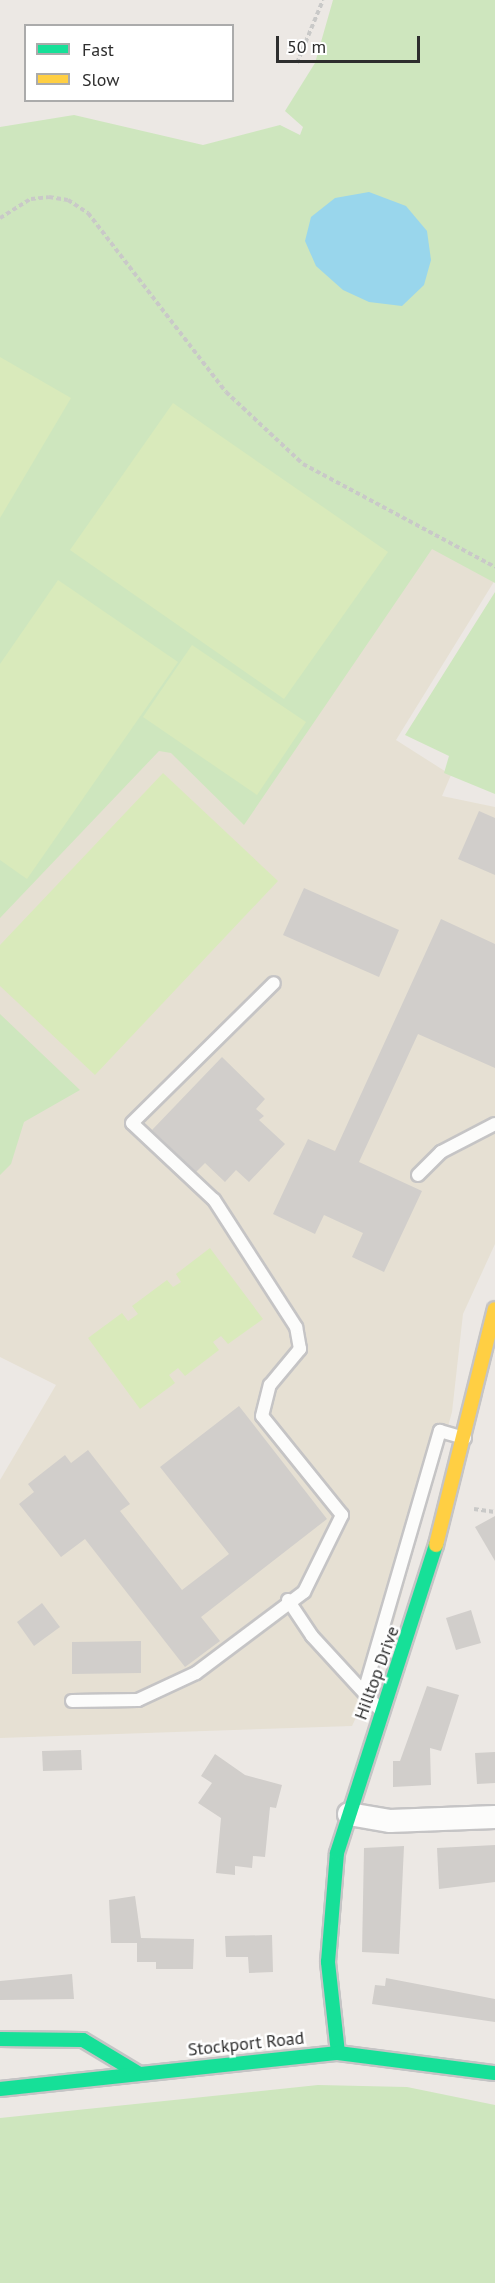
<!DOCTYPE html>
<html>
<head>
<meta charset="utf-8">
<style>
	body { margin:0 }
	#map { position:relative; width:495px; height:2283px; overflow:hidden; background:#ece8e4; font-family:"PT Sans",sans-serif }
	div>[style] { position:absolute }
	.education>* { inset:0; background:#e6e0d3 }
	.green>* { inset:0; background:#cee6be }
	.pitch>* { inset:0; background:#d9eabb }
	.water>* { inset:0; background:#99d6ec }
	.building>* { inset:0; background:#d1cecb }
	.path>* { height:4px; margin-top:-2px; transform-origin:0; background:repeating-linear-gradient(90deg,#c9c9c8 0 4.5px,transparent 0 7.5px) }
	.roads { filter:drop-shadow(2px 0 #c5c4c5) drop-shadow(-2px 0 #c5c4c5) drop-shadow(0 2px #c5c4c5) drop-shadow(0 -2px #c5c4c5) }
	.lane>* { height:12px; margin:-6px; padding:0 6px; transform-origin:6px; border-radius:6px; background:#fcfcfb }
	.street>* { height:22px; margin:-11px; padding:0 11px; transform-origin:11px; border-radius:11px; background:#fcfcfb }
	.fast>* { height:14px; margin:-7px; padding:0 7px; transform-origin:7px; border-radius:7px; background:#16e098 }
	.slow>* { height:14px; margin:-7px; padding:0 7px; transform-origin:7px; border-radius:7px; background:#ffcf43 }
	span { translate:-50% -50%; white-space:nowrap; text-align:center; line-height:1.15; -webkit-text-stroke:5px #fff; paint-order:stroke }
	.street-label { font-size:18px; color:#2e2e2e }
	.legend { position:absolute; left:24px; top:24px; width:210px; height:78px; box-sizing:border-box; background:#fff; border:2px solid #ababab; margin:0; padding:8px 10px; list-style:none; font-size:18px; color:#2e2e2e }
	.legend li { display:flex; align-items:center; gap:12px; height:30px }
	.legend b { width:30px; border:2px solid #ababab }
	.scale { position:absolute; left:276px; top:36px; width:144px; height:27px; box-sizing:border-box; border:3px solid #2e2e2e; border-top:0; padding-left:8px; font-size:18px; line-height:21px; white-space:nowrap; color:#2e2e2e; -webkit-text-stroke:4px #fff; paint-order:stroke }
</style>
</head>
<body>
<div id="map">
	<div class="education">
		<i style="clip-path:polygon(0 226px,495px 580px,396px 740px,451px 775px,442px 796px,495px 807px,495px 1244px,463px 1314px,452px 1412px,383px 1661px,352px 1726px,0 1738px,0 1480px,56px 1385px,0 1357px)"></i>
	</div>
	<div class="green">
		<i style="clip-path:polygon(333px 0,495px 0,495px 583px,432px 549px,244px 825px,171px 753px,159px 751px,0 918px,0 127px,74px 115px,203px 145px,280px 125px,300px 135px,303px 127px,285px 111px,315px 63px)"></i>
		<i style="clip-path:polygon(495px 592px,495px 794px,444px 773px,449px 756px,405px 735px)"></i>
		<i style="clip-path:polygon(0 1014px,80px 1090px,24px 1122px,11px 1164px,0 1175px)"></i>
		<i style="clip-path:polygon(318px 2085px,407px 2087px,495px 2105px,495px 2283px,0 2283px,0 2118px)"></i>
	</div>
	<div class="pitch">
		<i style="clip-path:polygon(0 357px,71px 398px,0 518px)"></i>
		<i style="clip-path:polygon(173px 403px,388px 552px,284px 699px,70px 550px)"></i>
		<i style="clip-path:polygon(58px 580px,178px 662px,27px 879px,0 860px,0 664px)"></i>
		<i style="clip-path:polygon(192px 645px,306px 722px,257px 795px,143px 717px)"></i>
		<i style="clip-path:polygon(163px 773px,278px 881px,95px 1075px,0 986px,0 945px)"></i>
		<i style="clip-path:polygon(210px 1248px,263px 1319px,228px 1344px,221px 1336px,213px 1342px,219px 1350px,185px 1376px,178px 1368px,169px 1375px,175px 1383px,140px 1409px,88px 1338px,122px 1313px,128px 1321px,138px 1314px,132px 1306px,167px 1280px,173px 1287px,181px 1282px,176px 1274px)"></i>
	</div>
	<div class="water">
		<i style="clip-path:polygon(369px 192px,406px 206px,427px 231px,431px 260px,424px 285px,402px 306px,369px 302px,343px 290px,316px 266px,305px 241px,311px 217px,335px 198px)"></i>
	</div>
	<div class="building">
		<i style="clip-path:polygon(479px 811px,495px 818px,495px 875px,458px 859px)"></i>
		<i style="clip-path:polygon(304px 888px,399px 930px,379px 977px,283px 935px)"></i>
		<i style="clip-path:polygon(441px 919px,495px 944px,495px 1068px,418px 1034px,359px 1162px,422px 1191px,384px 1272px,352px 1257px,363px 1233px,324px 1215px,315px 1234px,273px 1214px,308px 1139px,335px 1151px)"></i>
		<i style="clip-path:polygon(222px 1057px,265px 1099px,256px 1109px,264px 1116px,259px 1120px,285px 1144px,249px 1182px,236px 1170px,225px 1182px,205px 1163px,196px 1172px,152px 1130px)"></i>
		<i style="clip-path:polygon(239px 1406px,327px 1519px,201px 1617px,220px 1641px,185px 1667px,85px 1539px,61px 1557px,19px 1504px,34px 1492px,28px 1484px,65px 1455px,71px 1463px,88px 1450px,130px 1504px,120px 1511px,182px 1590px,229px 1554px,160px 1467px)"></i>
		<i style="clip-path:polygon(495px 1516px,495px 1561px,475px 1527px)"></i>
		<i style="clip-path:polygon(42px 1603px,60px 1627px,34px 1646px,17px 1622px)"></i>
		<i style="clip-path:polygon(471px 1610px,481px 1643px,456px 1650px,446px 1618px)"></i>
		<i style="clip-path:polygon(141px 1641px,141px 1673px,72px 1674px,72px 1642px)"></i>
		<i style="clip-path:polygon(427px 1686px,459px 1695px,441px 1751px,430px 1748px,431px 1785px,393px 1787px,393px 1761px,400px 1761px)"></i>
		<i style="clip-path:polygon(81px 1750px,82px 1770px,43px 1771px,42px 1751px)"></i>
		<i style="clip-path:polygon(495px 1752px,495px 1783px,477px 1784px,475px 1753px)"></i>
		<i style="clip-path:polygon(215px 1754px,245px 1775px,282px 1785px,276px 1808px,270px 1807px,265px 1857px,253px 1856px,252px 1868px,235px 1866px,235px 1875px,216px 1873px,221px 1818px,198px 1803px,212px 1783px,201px 1776px)"></i>
		<i style="clip-path:polygon(495px 1845px,495px 1882px,439px 1889px,437px 1848px)"></i>
		<i style="clip-path:polygon(404px 1846px,399px 1954px,362px 1952px,364px 1848px)"></i>
		<i style="clip-path:polygon(135px 1896px,141px 1938px,194px 1939px,193px 1969px,156px 1969px,156px 1962px,137px 1962px,137px 1943px,111px 1943px,109px 1900px)"></i>
		<i style="clip-path:polygon(272px 1935px,273px 1972px,249px 1973px,248px 1957px,226px 1957px,225px 1936px)"></i>
		<i style="clip-path:polygon(72px 1974px,74px 1999px,0 2000px,0 1981px)"></i>
		<i style="clip-path:polygon(386px 1978px,495px 1999px,495px 2022px,372px 2004px,375px 1985px,385px 1986px)"></i>
	</div>
	<div class="path">
		<i style="left:297px;top:63px;width:68px;rotate:-67.6deg"></i>
		<i style="left:0;top:218px;width:36px;rotate:-32deg"></i>
		<i style="left:31px;top:199px;width:18px;rotate:-6deg"></i>
		<i style="left:49px;top:197px;width:19px;rotate:9deg"></i>
		<i style="left:68px;top:200px;width:24px;rotate:33deg"></i>
		<i style="left:88px;top:213px;width:226px;rotate:52.4deg"></i>
		<i style="left:226px;top:392px;width:105px;rotate:43.1deg"></i>
		<i style="left:303px;top:464px;width:218px;rotate:28.2deg"></i>
		<i style="left:474px;top:1509px;width:21px;rotate:8deg"></i>
	</div>
	<div class="roads">
		<div class="lane">
			<i style="left:418px;top:1175px;width:33px;rotate:-45deg"></i>
			<i style="left:441px;top:1152px;width:61px;rotate:-27.4deg"></i>
			<i style="left:288px;top:1600px;width:43px;rotate:56.3deg"></i>
			<i style="left:312px;top:1636px;width:100px;rotate:47.4deg"></i>
			<i style="left:364px;top:1692px;width:272px;rotate:-73.8deg"></i>
			<i style="left:440px;top:1431px;width:26px;rotate:16deg"></i>
			<i style="left:72px;top:1701px;width:66px;rotate:-0.9deg"></i>
			<i style="left:138px;top:1700px;width:64px;rotate:-25deg"></i>
			<i style="left:196px;top:1673px;width:135px;rotate:-36.9deg"></i>
			<i style="left:304px;top:1592px;width:86px;rotate:-63.7deg"></i>
			<i style="left:342px;top:1515px;width:127px;rotate:-128.9deg"></i>
			<i style="left:262px;top:1416px;width:32px;rotate:-76deg"></i>
			<i style="left:270px;top:1385px;width:47px;rotate:-50.2deg"></i>
			<i style="left:300px;top:1349px;width:22px;rotate:-100deg"></i>
			<i style="left:296px;top:1327px;width:151px;rotate:-122.8deg"></i>
			<i style="left:214px;top:1200px;width:112px;rotate:-136.8deg"></i>
			<i style="left:132px;top:1123px;width:199px;rotate:-44.6deg"></i>
		</div>
		<div class="street">
			<i style="left:349px;top:1814px;width:42px;rotate:9.7deg"></i>
			<i style="left:390px;top:1821px;width:105px;rotate:-2.2deg"></i>
		</div>
		<div class="fast">
			<i style="left:0;top:2039px;width:83px;rotate:0.7deg"></i>
			<i style="left:83px;top:2040px;width:64px;rotate:31deg"></i>
			<i style="left:338px;top:2053px;width:92px;rotate:-96.3deg"></i>
			<i style="left:328px;top:1962px;width:109px;rotate:-85.3deg"></i>
			<i style="left:337px;top:1853px;width:324px;rotate:-72.2deg"></i>
			<i style="left:0;top:2089px;width:340px;rotate:-6.1deg"></i>
			<i style="left:338px;top:2053px;width:158px;rotate:7.3deg"></i>
		</div>
		<div class="slow">
			<i style="left:436px;top:1545px;width:243px;rotate:-76deg"></i>
		</div>
	</div>
	<div class="street-label">
		<span style="left:377px;top:1673px;rotate:-70deg">Hilltop Drive</span>
		<span style="left:246px;top:2044px;rotate:-6deg">Stockport Road</span>
	</div>
	<ul class="legend">
	<li><b style="height:8px;background:#16e098"></b>Fast</li>
	<li><b style="height:8px;background:#ffcf43"></b>Slow</li>
	</ul>
	<div class="scale">50 m</div>
</div>
</body>
</html>
